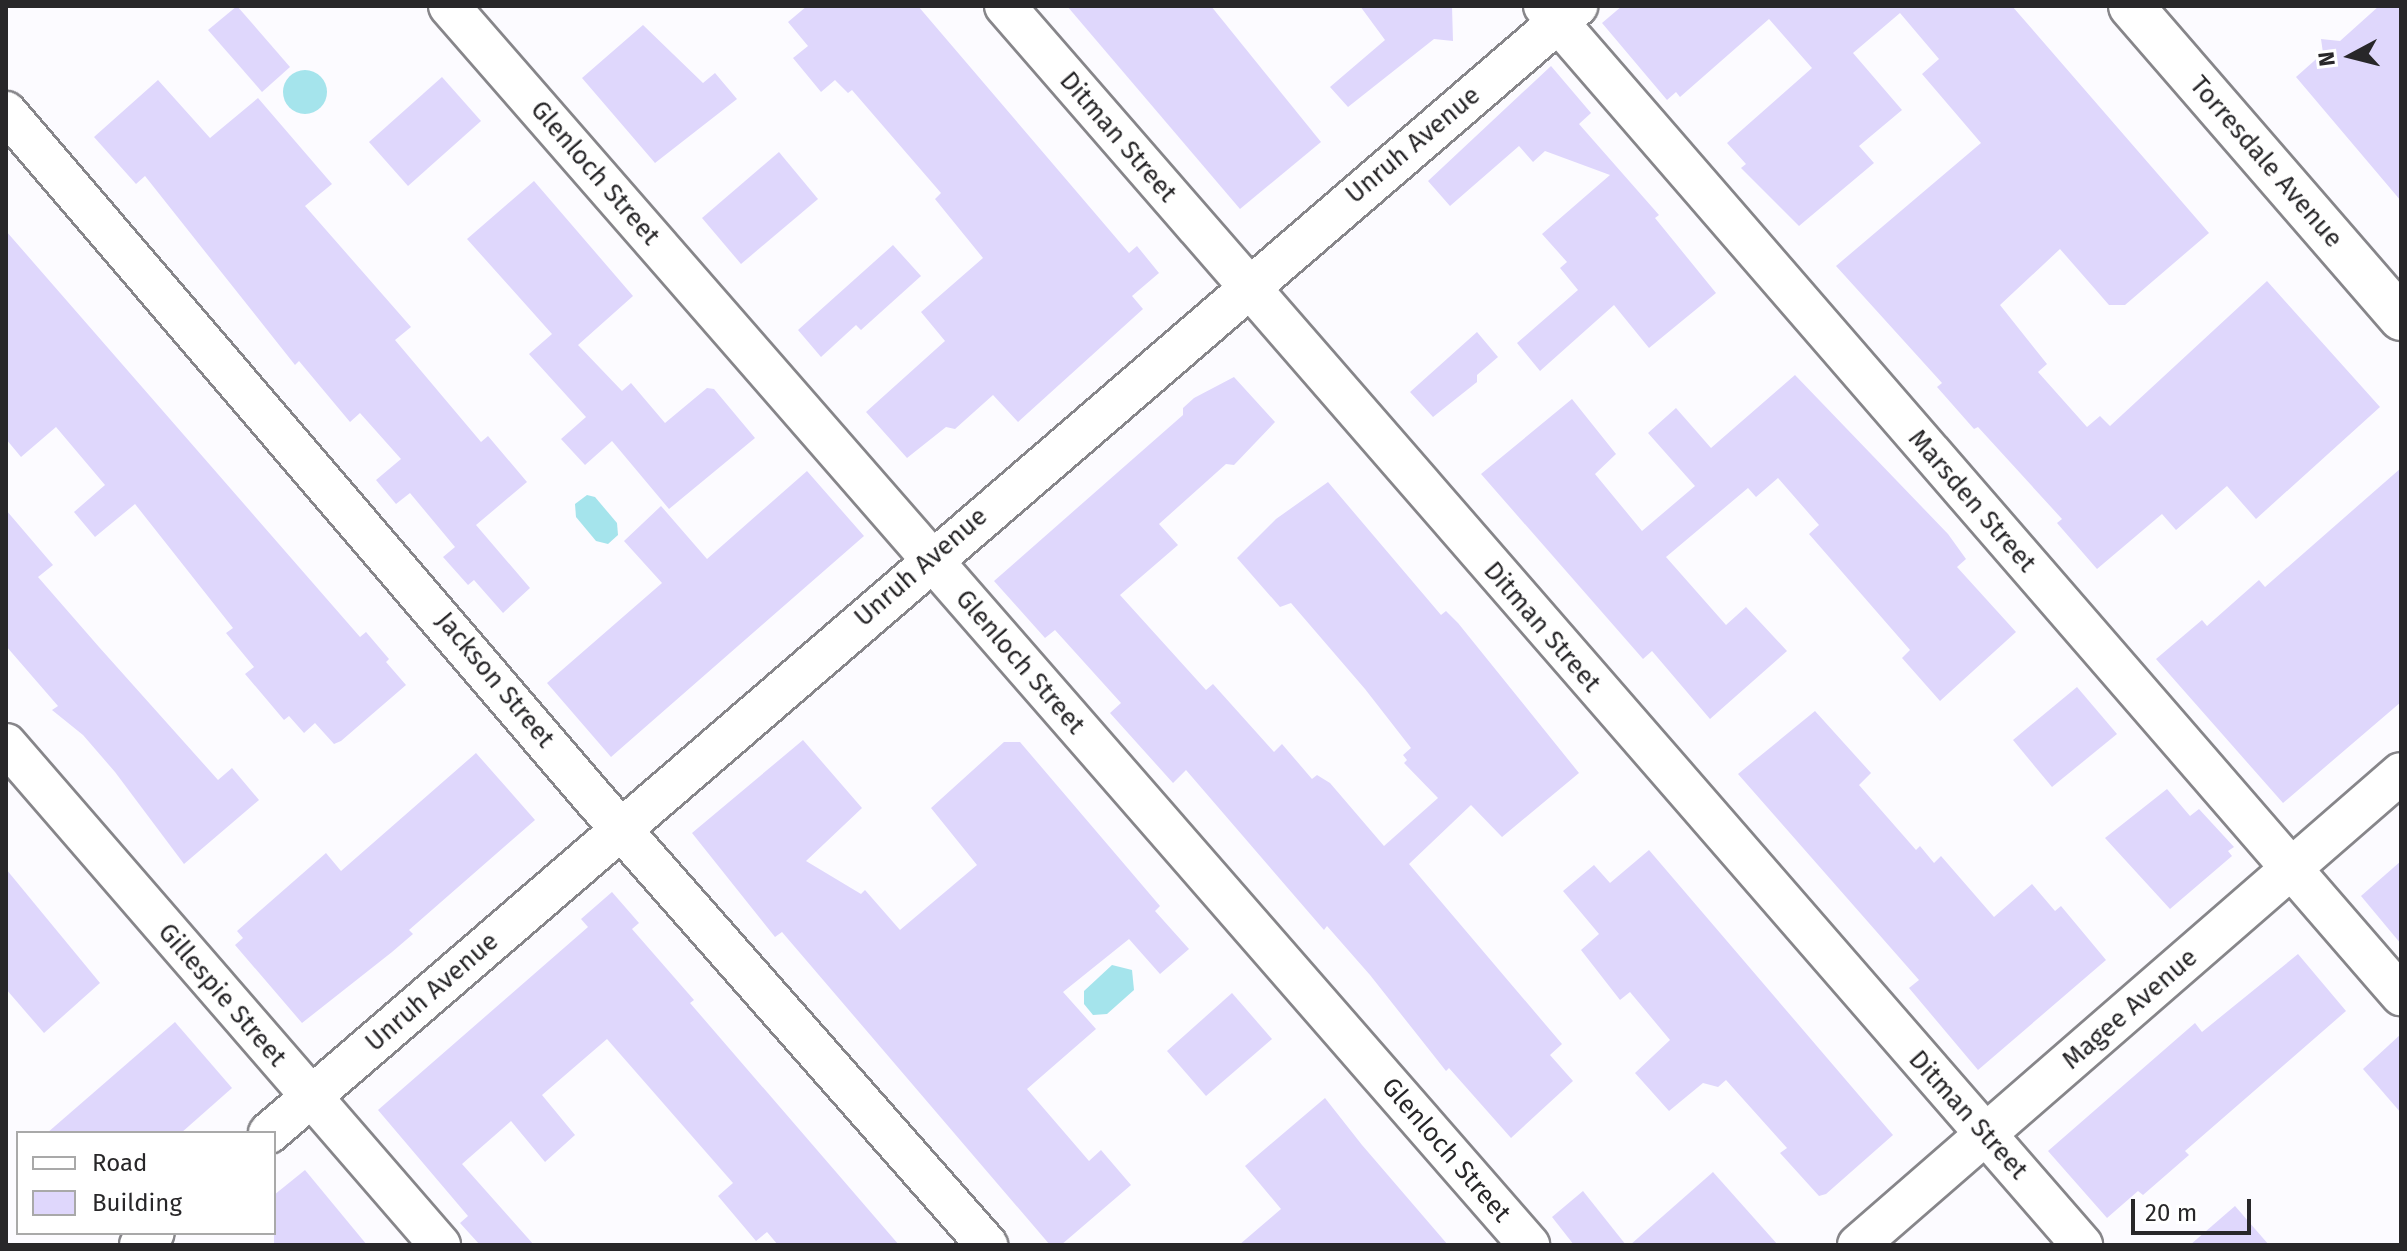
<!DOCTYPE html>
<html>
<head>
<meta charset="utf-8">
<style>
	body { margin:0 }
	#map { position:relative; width:2407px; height:1251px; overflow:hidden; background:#fcfbff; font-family:"Fira Sans",sans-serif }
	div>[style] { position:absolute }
	.water>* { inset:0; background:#a5e4ec }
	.round { border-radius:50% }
	.building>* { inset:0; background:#dfd7fc }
	.roads { filter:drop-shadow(2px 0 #87868a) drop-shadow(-2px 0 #87868a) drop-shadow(0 2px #87868a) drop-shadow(0 -2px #87868a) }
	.street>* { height:40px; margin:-20px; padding:0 20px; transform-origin:20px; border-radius:20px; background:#fff }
	.secondary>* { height:44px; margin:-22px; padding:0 22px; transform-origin:22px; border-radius:22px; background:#fff }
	span { translate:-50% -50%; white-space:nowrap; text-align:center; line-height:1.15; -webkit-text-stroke:6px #fff; paint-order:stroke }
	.street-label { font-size:26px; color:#282729 }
	.frame { position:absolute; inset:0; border:8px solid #282729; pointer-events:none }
	.legend { position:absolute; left:16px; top:1131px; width:260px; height:104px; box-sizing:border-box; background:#fff; border:2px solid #a9a9a9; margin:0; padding:10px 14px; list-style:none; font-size:24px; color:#282729 }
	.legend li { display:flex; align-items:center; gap:16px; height:40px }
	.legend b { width:40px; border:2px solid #a9a9a9 }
	.north { position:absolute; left:2311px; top:16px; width:80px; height:80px; -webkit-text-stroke:6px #fff; paint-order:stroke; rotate:263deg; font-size:22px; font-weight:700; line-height:32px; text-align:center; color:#282729 }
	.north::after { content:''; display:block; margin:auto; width:28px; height:36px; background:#282729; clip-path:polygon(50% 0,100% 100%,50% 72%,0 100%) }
	.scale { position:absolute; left:2131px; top:1199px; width:120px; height:36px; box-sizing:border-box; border:4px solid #282729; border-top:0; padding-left:10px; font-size:24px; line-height:28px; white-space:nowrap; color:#282729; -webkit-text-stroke:6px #fff; paint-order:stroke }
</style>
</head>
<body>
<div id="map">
	<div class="water">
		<i class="round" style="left:283px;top:70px;width:44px;height:44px"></i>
		<i style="clip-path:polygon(587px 495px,595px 497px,617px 523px,618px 535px,608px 544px,596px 541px,576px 517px,575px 504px)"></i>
		<i style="clip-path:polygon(1112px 965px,1132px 970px,1134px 990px,1107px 1014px,1093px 1015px,1084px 1004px,1084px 991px)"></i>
	</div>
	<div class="building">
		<i style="clip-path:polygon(237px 6px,290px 67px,262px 92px,208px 30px)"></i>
		<i style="clip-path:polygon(807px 6px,918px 6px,1129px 253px,1137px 246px,1159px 273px,1132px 296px,1143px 309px,1018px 422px,993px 395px,955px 429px,946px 427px,907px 458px,866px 412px,945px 341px,921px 312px,983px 258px,935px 199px,941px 193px,852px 90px,848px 93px,835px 80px,821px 92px,793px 58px,808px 46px,788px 22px)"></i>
		<i style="clip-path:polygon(1067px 6px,1211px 6px,1321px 142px,1240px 209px)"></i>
		<i style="clip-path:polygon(1360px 6px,1452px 6px,1453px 41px,1434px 39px,1348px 107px,1330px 87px,1385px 40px)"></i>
		<i style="clip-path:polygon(1622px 6px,2012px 6px,2209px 233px,2125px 305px,2109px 305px,2060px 249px,2000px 305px,2047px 364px,2038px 372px,2087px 427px,2100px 416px,2110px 426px,2267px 281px,2380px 407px,2256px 519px,2227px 486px,2176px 530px,2162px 514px,2097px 569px,2057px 523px,2062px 519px,1978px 427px,1974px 429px,1937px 387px,1942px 383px,1836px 266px,1981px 143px,1922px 74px,1939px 59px,1900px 13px,1853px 53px,1902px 110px,1859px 146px,1874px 163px,1799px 226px,1741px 168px,1746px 164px,1727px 143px,1812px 68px,1769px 19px,1680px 97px,1676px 92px,1667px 100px,1602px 23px)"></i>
		<i style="clip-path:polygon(2379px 6px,2401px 6px,2401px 201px,2296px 77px,2323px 53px,2321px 39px,2340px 41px)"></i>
		<i style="clip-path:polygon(643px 25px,703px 83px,715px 73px,737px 99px,655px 163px,582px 78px)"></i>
		<i style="clip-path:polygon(1551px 66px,1591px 113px,1579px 124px,1659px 215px,1655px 218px,1716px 293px,1649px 348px,1614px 305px,1540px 371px,1517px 343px,1578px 290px,1560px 268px,1567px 262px,1542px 234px,1610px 175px,1545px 151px,1533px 162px,1519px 146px,1450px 206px,1428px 181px)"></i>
		<i style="clip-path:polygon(442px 77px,481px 121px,408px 186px,369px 142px)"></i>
		<i style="clip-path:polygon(158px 80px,210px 138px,258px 98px,332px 184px,305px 206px,411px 327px,395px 340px,481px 442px,488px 436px,527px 482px,476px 525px,530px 588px,503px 613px,474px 580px,468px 585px,443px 557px,455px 547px,410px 493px,396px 504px,376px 480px,401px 459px,360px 413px,350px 422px,299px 361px,295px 365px,145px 176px,136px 184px,94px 137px)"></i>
		<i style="clip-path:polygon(779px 152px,818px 199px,741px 264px,702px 218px)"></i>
		<i style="clip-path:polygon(534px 181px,633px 296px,578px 345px,622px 391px,631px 383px,665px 423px,707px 388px,714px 389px,755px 438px,669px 509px,612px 441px,585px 465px,561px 439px,586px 417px,529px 354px,552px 334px,467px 239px)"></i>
		<i style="clip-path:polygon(6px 231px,360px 637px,366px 632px,389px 659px,386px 662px,406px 685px,341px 741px,334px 744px,315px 723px,304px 733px,289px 716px,284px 720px,245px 674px,254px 667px,226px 633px,233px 628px,135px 504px,95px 537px,74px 512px,105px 485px,56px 427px,21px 457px,6px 439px)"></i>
		<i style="clip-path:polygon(893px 245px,921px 276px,861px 330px,856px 325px,821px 357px,798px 330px)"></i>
		<i style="clip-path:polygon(1477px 332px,1498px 357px,1477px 375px,1477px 382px,1433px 417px,1410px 392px)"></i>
		<i style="clip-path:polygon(1795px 375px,1948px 534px,1966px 559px,1957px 567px,2016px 632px,1940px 701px,1902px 658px,1910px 650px,1809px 534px,1819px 525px,1778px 478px,1756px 497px,1748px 488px,1666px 557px,1726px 625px,1746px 607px,1787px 651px,1710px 719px,1652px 651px,1643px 659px,1481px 474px,1572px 399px,1616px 454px,1595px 474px,1642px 531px,1695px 486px,1648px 433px,1676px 408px,1711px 448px)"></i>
		<i style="clip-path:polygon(1234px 377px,1275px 422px,1234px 465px,1226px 464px,1159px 524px,1178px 545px,1120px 595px,1206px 690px,1213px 684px,1274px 752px,1282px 744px,1312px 779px,1317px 775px,1330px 783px,1384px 846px,1438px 798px,1404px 763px,1407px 760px,1403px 755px,1411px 748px,1365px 689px,1291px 603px,1280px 607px,1237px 558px,1276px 519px,1328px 482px,1441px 615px,1446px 611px,1458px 623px,1579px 773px,1502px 837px,1471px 805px,1409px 864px,1562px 1044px,1550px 1055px,1573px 1081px,1511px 1138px,1449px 1068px,1446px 1071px,1370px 975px,1327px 926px,1324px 930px,1186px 770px,1173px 783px,1110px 713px,1121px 703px,1055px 630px,1045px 638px,994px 581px,1183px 415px,1183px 408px,1194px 398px)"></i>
		<i style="clip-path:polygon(2401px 468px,2401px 702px,2283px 803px,2156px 659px,2202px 620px,2207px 626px,2259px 580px,2265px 587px)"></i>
		<i style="clip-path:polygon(807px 471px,864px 536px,611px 757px,547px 683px,662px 583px,624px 541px,661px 506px,707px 559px)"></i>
		<i style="clip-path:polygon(6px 510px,53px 565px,38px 577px,99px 647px,218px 780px,232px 768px,259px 800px,184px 864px,115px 772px,83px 735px,52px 710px,58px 706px,6px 646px)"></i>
		<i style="clip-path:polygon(2077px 687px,2117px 734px,2052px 787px,2013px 740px)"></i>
		<i style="clip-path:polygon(1815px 711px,1871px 773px,1859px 785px,1916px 850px,1920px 846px,1934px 863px,1941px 856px,1994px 917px,2032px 884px,2055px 911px,2061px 906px,2106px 960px,1978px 1070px,1909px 988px,1919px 980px,1738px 774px)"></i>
		<i style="clip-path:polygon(803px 740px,862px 808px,806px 861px,861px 894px,865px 890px,900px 930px,977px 865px,931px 808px,1004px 742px,1020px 742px,1160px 906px,1155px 911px,1189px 949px,1160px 974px,1129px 939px,1063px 992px,1096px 1029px,1027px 1089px,1089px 1161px,1101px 1150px,1131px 1185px,1061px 1245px,1050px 1245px,782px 932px,775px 937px,692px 833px)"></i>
		<i style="clip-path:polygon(476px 753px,535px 820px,409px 930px,413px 934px,392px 952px,302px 1023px,235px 945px,243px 938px,237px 931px,326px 853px,341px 871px)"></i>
		<i style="clip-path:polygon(2167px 789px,2190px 816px,2199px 809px,2234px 847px,2228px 851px,2232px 856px,2170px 909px,2105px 838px)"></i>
		<i style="clip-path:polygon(1649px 850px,1893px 1135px,1826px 1194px,1819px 1196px,1780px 1153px,1787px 1148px,1726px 1080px,1718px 1087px,1703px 1083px,1669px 1111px,1635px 1073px,1670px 1040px,1630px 992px,1620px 1000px,1581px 950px,1599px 934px,1563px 891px,1594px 865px,1610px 883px)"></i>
		<i style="clip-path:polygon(2401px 861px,2401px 944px,2361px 896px)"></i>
		<i style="clip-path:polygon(6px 869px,100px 983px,44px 1033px,6px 989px)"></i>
		<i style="clip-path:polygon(612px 892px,639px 923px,632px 929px,694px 1000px,690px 1003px,899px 1245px,778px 1245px,767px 1232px,756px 1241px,718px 1196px,733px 1183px,607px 1039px,542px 1095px,575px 1135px,545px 1162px,511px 1121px,462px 1164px,534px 1245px,480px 1245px,460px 1223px,468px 1216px,378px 1110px,588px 927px,581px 919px)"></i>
		<i style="clip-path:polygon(2298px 954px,2346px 1011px,2185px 1151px,2189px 1155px,2143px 1195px,2138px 1191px,2107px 1218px,2048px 1151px,2195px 1023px,2202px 1032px)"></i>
		<i style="clip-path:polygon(1232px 993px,1272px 1039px,1206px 1096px,1167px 1051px)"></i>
		<i style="clip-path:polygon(175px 1022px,232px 1088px,181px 1133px,47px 1133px)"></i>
		<i style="clip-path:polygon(2401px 1034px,2401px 1113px,2363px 1069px)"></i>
		<i style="clip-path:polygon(1325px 1098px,1362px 1145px,1448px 1245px,1239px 1245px,1281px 1209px,1245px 1166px)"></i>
		<i style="clip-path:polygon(305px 1170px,367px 1245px,274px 1245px,274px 1195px)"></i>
		<i style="clip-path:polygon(1713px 1172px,1778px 1245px,1630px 1245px)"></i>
		<i style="clip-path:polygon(1583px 1191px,1626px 1245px,1574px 1245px,1552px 1217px)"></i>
		<i style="clip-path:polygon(2235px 1206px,2269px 1245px,2190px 1245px)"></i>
	</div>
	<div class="roads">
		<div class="street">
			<i style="left:449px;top:6px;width:1644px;rotate:48.92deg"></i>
			<i style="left:1005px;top:6px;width:1642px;rotate:49deg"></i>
			<i style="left:1544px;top:6px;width:1309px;rotate:49.09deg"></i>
			<i style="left:6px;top:112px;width:907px;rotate:49.43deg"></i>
			<i style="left:596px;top:801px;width:592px;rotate:48.63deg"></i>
			<i style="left:6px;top:744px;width:663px;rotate:49.1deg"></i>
			<i style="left:269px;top:1133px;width:1727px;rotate:-40.75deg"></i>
			<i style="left:140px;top:1245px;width:18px;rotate:-41deg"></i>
			<i style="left:1858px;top:1245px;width:719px;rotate:-41deg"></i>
		</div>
		<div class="secondary">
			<i style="left:2131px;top:6px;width:413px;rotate:49.1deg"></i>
		</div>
	</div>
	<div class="street-label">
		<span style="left:1118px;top:137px;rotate:49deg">Ditman Street</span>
		<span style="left:1413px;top:145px;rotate:-40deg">Unruh Avenue</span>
		<span style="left:2266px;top:162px;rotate:49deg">Torresdale Avenue</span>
		<span style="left:595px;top:173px;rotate:49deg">Glenloch Street</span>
		<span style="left:1972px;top:501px;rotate:49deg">Marsden Street</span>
		<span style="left:921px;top:567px;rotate:-41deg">Unruh Avenue</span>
		<span style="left:1542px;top:627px;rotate:49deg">Ditman Street</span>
		<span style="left:1020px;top:662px;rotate:49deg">Glenloch Street</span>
		<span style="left:495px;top:680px;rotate:50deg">Jackson Street</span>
		<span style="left:432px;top:992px;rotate:-41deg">Unruh Avenue</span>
		<span style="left:222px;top:995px;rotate:49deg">Gillespie Street</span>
		<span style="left:2130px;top:1009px;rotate:-41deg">Magee Avenue</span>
		<span style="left:1968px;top:1115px;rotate:48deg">Ditman Street</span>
		<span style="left:1446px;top:1150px;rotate:49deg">Glenloch Street</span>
	</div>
	<div class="frame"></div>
	<ul class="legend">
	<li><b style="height:10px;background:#fff"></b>Road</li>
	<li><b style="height:22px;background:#dfd7fc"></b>Building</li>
	</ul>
	<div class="north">N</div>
	<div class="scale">20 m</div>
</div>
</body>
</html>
